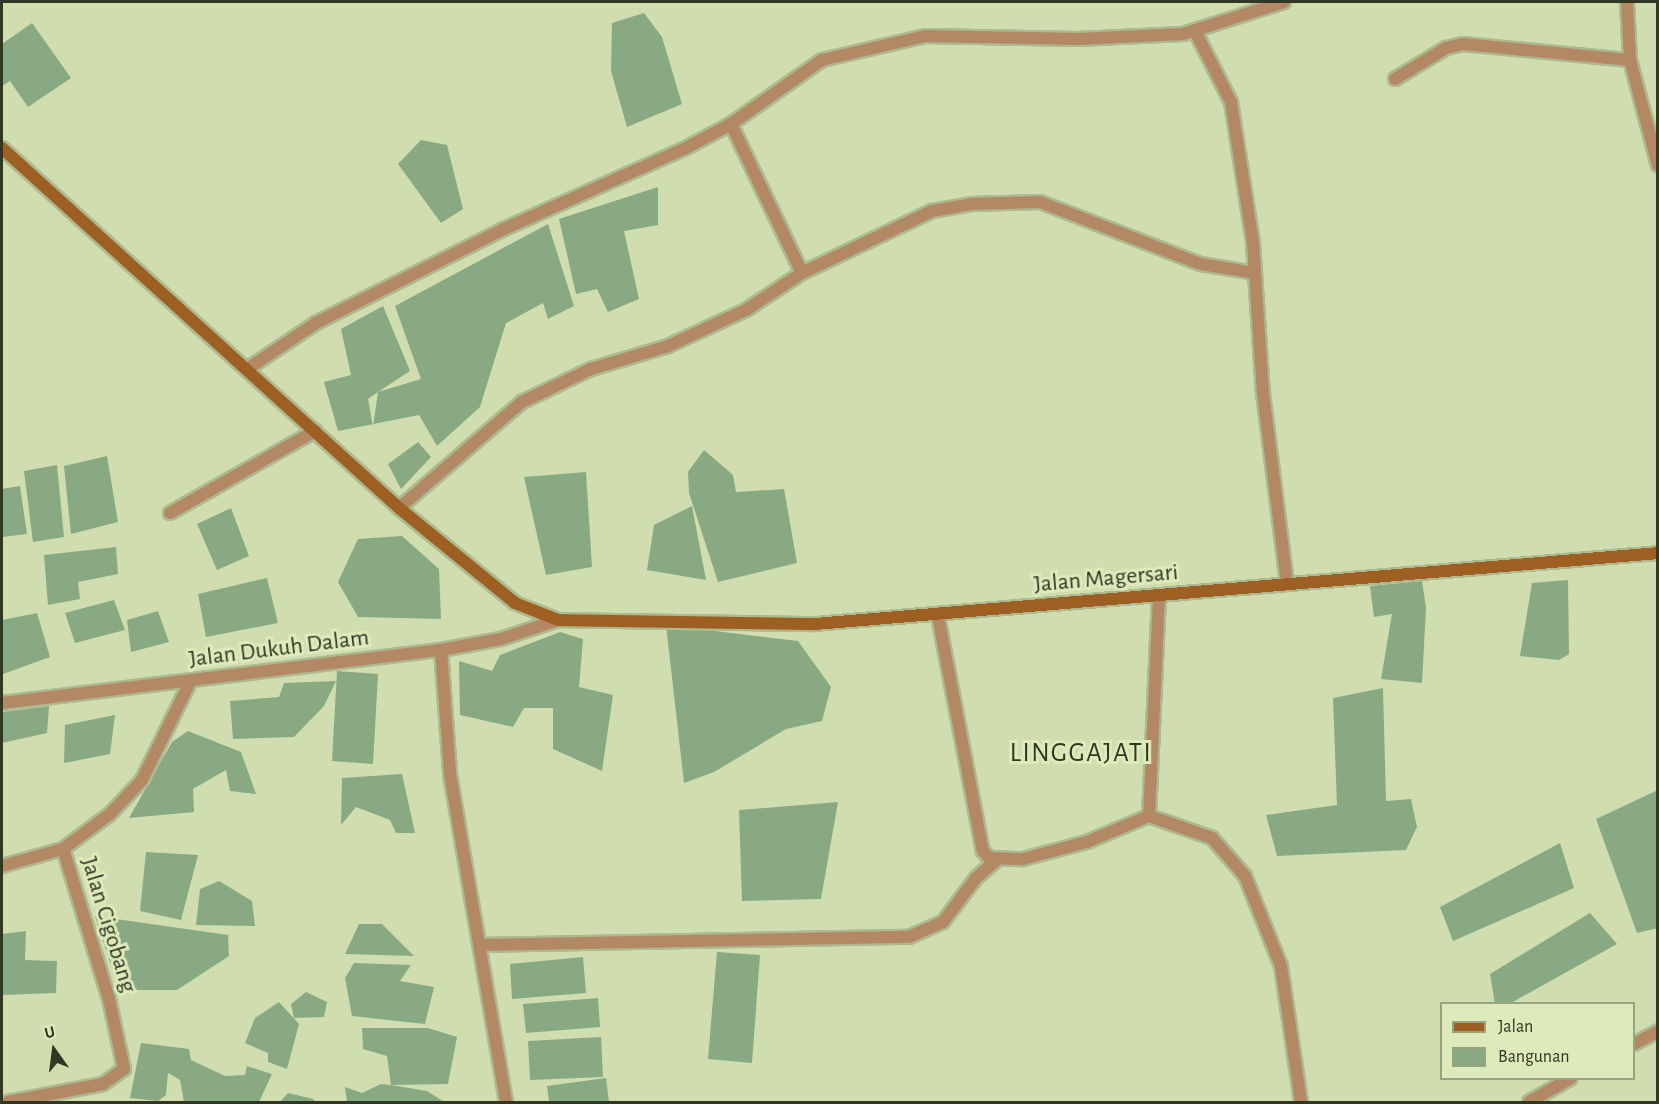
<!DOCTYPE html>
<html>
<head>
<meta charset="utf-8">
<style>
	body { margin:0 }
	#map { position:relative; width:1659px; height:1104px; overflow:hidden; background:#d0deaf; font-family:"Alegreya Sans",sans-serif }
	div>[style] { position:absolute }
	.building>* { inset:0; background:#89a983 }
	.roads { filter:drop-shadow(2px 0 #adb990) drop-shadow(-2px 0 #adb990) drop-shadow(0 2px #adb990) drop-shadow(0 -2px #adb990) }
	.street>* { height:12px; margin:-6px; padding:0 6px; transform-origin:6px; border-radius:6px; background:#b38864 }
	.secondary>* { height:12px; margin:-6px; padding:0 6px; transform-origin:6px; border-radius:6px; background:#9e6022 }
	span { translate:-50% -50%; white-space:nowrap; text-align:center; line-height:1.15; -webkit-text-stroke:6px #ddebbb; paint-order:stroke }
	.street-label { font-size:24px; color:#323724 }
	.quarter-label { font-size:27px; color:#323724; letter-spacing:1.5px }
	.frame { position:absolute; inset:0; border:3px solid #323724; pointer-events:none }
	.legend { position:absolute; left:1440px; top:1002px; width:195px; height:78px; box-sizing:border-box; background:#ddebbb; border:2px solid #99a37f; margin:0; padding:8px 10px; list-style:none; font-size:18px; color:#323724 }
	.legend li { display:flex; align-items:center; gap:12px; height:30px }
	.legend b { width:30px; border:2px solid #99a37f }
	.north { position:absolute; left:24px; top:1020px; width:60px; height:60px; -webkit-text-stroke:4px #ddebbb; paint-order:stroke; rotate:346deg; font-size:16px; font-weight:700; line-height:24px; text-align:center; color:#323724 }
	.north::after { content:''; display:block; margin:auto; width:21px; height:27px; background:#323724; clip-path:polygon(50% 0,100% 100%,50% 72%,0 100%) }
</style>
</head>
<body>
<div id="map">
	<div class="building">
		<i style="clip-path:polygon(644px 13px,662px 37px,682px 104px,627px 127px,611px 71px,612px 23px)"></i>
		<i style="clip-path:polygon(32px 23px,71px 78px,28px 107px,10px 81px,2px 86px,2px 44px)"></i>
		<i style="clip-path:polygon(421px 140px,447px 145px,463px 209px,441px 223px,398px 164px)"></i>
		<i style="clip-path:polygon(658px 187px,658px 225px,624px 231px,639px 299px,608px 312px,597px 289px,576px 294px,559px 219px)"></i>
		<i style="clip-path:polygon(evenodd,548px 224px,574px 306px,548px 319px,543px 303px,506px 323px,480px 407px,437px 446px,419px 415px,338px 431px,324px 382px,351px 375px,341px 329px,383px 306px,410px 371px,378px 392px,421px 379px,395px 306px,548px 224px,378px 392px,373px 427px,368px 399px,378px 392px)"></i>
		<i style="clip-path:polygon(418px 442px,431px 457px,401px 489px,388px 464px)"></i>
		<i style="clip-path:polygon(704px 450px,733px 475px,736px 492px,784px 489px,797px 563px,718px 582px,689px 493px,688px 472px)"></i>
		<i style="clip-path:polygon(107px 456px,118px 522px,71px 534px,64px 466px)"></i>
		<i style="clip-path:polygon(57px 465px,64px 537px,33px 542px,24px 471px)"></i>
		<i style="clip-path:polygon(586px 472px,592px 567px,546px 575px,524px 477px)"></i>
		<i style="clip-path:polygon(20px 486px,27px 534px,2px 537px,2px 489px)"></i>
		<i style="clip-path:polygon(692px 506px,706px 580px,647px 570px,654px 525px)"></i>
		<i style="clip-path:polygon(231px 508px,249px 556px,217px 570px,197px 524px)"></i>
		<i style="clip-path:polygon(402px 536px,439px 569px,441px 619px,358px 617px,338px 582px,358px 539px)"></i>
		<i style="clip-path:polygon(116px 547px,118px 574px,78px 582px,80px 599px,48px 605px,44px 555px)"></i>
		<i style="clip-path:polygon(267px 578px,278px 623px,206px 637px,198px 594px)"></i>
		<i style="clip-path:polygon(1568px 580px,1569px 654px,1559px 660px,1520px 656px,1532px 583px)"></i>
		<i style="clip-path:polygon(1422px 581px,1426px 608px,1422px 683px,1381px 679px,1392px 614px,1374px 617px,1370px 586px)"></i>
		<i style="clip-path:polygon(114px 600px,125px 630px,75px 643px,65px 613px)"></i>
		<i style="clip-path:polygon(158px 611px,169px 642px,131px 652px,127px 620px)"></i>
		<i style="clip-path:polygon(37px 613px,50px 657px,3px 674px,2px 620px)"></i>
		<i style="clip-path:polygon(666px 625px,798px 641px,831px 687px,822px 721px,786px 729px,714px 772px,684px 783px)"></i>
		<i style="clip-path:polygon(560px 632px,583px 639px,579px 687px,613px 695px,602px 771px,553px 749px,553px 708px,524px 708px,513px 727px,460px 715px,459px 661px,492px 671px,500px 655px)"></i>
		<i style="clip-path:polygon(337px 671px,378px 674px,373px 764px,332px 761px)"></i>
		<i style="clip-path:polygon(336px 681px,324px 706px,294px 737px,233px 739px,230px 701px,279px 697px,284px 683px)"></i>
		<i style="clip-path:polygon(1383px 688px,1386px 801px,1411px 799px,1417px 827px,1406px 850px,1277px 856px,1266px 815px,1337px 805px,1333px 698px)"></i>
		<i style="clip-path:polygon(49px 706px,47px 733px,2px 743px,2px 712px)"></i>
		<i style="clip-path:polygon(115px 715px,110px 754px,64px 763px,65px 725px)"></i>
		<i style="clip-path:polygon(188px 731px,241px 752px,256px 794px,230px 791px,226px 770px,193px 789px,194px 812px,129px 818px,172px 742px)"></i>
		<i style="clip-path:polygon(402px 774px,415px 833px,396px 833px,390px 820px,356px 807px,341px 825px,342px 778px)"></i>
		<i style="clip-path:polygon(1658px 790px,1658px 928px,1637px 933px,1596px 819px)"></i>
		<i style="clip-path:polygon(838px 802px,821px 899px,742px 901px,739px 810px)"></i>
		<i style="clip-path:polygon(1560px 843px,1574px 888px,1453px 941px,1440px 907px)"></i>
		<i style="clip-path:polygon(146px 852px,198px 855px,181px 920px,140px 911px)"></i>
		<i style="clip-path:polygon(219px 881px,252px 901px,255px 926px,196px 925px,200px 889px)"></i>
		<i style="clip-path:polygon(1590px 913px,1617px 944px,1509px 1004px,1495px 1004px,1490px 974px)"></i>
		<i style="clip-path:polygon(95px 916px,228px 935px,229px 956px,177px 990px,119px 990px)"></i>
		<i style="clip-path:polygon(359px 924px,382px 924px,414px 956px,345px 954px)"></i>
		<i style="clip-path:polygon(26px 931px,25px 960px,57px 961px,56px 993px,2px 995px,2px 934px)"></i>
		<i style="clip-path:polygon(717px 952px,760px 955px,752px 1063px,708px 1059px)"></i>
		<i style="clip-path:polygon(583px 957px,586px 993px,512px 999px,510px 964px)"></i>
		<i style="clip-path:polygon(354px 963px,411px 965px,400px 981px,434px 987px,425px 1024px,352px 1016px,345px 978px)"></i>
		<i style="clip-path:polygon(306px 992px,327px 1002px,324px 1017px,294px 1018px,291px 1004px)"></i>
		<i style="clip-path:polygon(598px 998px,600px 1027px,526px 1033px,523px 1004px)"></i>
		<i style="clip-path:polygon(279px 1002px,299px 1024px,287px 1069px,268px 1062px,268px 1053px,245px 1043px,255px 1018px)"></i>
		<i style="clip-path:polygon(362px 1028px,428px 1028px,457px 1037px,448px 1084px,391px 1085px,427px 1091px,444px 1102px,347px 1102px,345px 1087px,362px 1093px,381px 1084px,391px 1085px,387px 1056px,363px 1049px)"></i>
		<i style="clip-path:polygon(601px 1037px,603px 1077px,530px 1080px,528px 1041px)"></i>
		<i style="clip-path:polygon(141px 1043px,189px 1049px,191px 1060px,225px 1076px,245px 1075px,247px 1066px,272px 1074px,259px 1102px,184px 1102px,180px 1080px,168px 1073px,166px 1095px,158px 1101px,130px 1098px)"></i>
		<i style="clip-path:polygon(606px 1078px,609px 1102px,549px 1102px,547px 1086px)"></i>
		<i style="clip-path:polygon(288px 1093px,313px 1099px,316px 1102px,280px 1102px)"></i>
	</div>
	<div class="roads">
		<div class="street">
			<i style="left:1627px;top:2px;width:58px;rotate:87deg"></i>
			<i style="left:1630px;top:60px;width:109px;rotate:75.1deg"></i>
			<i style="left:1195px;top:31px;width:80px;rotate:63.1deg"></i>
			<i style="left:1231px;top:102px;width:143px;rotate:81.1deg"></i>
			<i style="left:1253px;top:243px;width:150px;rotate:86.2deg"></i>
			<i style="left:1263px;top:393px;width:192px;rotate:82.8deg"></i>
			<i style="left:1395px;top:79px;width:60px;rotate:-31.3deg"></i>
			<i style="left:1446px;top:48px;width:17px;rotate:-13deg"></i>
			<i style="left:1463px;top:44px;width:168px;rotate:5.5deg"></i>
			<i style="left:731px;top:124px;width:165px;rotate:64.5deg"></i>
			<i style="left:249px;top:368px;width:81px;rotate:-33.9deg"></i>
			<i style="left:316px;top:323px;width:210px;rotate:-26.6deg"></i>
			<i style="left:504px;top:229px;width:197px;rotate:-24deg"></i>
			<i style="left:684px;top:149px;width:53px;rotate:-28deg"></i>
			<i style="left:731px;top:124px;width:111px;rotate:-35.1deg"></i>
			<i style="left:822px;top:60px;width:106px;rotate:-13.1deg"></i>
			<i style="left:925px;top:36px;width:153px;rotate:1.1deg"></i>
			<i style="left:1078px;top:39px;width:105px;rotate:-2.7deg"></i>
			<i style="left:1183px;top:34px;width:106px;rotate:-17.6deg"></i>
			<i style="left:399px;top:508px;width:162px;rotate:-40.8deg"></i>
			<i style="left:522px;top:402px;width:76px;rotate:-25.6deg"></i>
			<i style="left:591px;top:369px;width:80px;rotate:-16.6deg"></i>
			<i style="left:668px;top:346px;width:86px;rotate:-24.8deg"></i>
			<i style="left:746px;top:310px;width:67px;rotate:-33.5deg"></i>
			<i style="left:802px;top:273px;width:144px;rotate:-25.5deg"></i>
			<i style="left:932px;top:211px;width:40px;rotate:-10deg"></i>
			<i style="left:971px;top:204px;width:69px;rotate:-1.7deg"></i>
			<i style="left:1040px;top:202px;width:173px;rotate:21.1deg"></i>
			<i style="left:1201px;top:264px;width:55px;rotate:9.5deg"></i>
			<i style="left:170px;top:513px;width:167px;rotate:-29.5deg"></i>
			<i style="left:1159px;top:596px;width:220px;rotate:92.6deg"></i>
			<i style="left:1149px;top:816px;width:67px;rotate:19.2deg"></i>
			<i style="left:1212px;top:838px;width:50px;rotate:49deg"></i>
			<i style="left:1245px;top:876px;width:97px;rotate:68.2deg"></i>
			<i style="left:1281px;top:966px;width:137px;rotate:81.6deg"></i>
			<i style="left:938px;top:616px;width:239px;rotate:79.2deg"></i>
			<i style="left:983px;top:851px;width:9px;rotate:49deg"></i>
			<i style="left:989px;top:858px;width:34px;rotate:2deg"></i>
			<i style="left:1023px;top:859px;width:66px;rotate:-14.9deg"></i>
			<i style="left:1087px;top:842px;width:67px;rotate:-22.8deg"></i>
			<i style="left:441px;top:650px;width:124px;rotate:85.8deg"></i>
			<i style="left:450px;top:774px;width:333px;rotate:80.3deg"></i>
			<i style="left:2px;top:703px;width:442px;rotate:-6.9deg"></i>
			<i style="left:441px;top:650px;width:61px;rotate:-10.4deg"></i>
			<i style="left:501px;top:639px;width:60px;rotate:-18.4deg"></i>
			<i style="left:2px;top:866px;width:63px;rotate:-15.6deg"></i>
			<i style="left:479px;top:945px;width:430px;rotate:-1.1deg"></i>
			<i style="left:909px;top:937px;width:37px;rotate:-24deg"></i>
			<i style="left:943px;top:922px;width:55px;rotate:-53.1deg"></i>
			<i style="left:976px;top:878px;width:28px;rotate:-41deg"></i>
			<i style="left:1634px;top:1044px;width:27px;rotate:-28deg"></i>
			<i style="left:8px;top:1102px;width:97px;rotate:-10.7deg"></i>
			<i style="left:103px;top:1084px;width:26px;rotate:-36deg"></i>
			<i style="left:124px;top:1069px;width:72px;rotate:-102.1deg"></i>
			<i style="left:109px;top:999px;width:157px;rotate:-107deg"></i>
			<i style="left:63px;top:849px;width:59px;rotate:-36.7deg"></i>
			<i style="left:110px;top:814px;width:47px;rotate:-46.7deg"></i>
			<i style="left:142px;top:780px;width:111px;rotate:-63.9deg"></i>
			<i style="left:1529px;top:1102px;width:48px;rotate:-29.7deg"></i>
		</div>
		<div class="secondary">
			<i style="left:2px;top:148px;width:536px;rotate:42.2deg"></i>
			<i style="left:399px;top:508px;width:150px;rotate:39.3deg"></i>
			<i style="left:515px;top:603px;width:46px;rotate:21.6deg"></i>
			<i style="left:558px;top:620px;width:257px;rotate:0.9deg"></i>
			<i style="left:815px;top:624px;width:846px;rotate:-4.81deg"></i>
		</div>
	</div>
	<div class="street-label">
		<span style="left:1106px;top:579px;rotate:-5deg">Jalan Magersari</span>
		<span style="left:279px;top:649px;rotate:-7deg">Jalan Dukuh Dalam</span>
		<span style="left:108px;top:925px;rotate:73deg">Jalan Cigobang</span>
	</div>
	<div class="quarter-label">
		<span style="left:1081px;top:753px">LINGGAJATI</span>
	</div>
	<div class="frame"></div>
	<ul class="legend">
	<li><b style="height:8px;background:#9e6022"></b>Jalan</li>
	<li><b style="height:16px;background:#89a983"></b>Bangunan</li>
	</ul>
	<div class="north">U</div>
</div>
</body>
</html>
